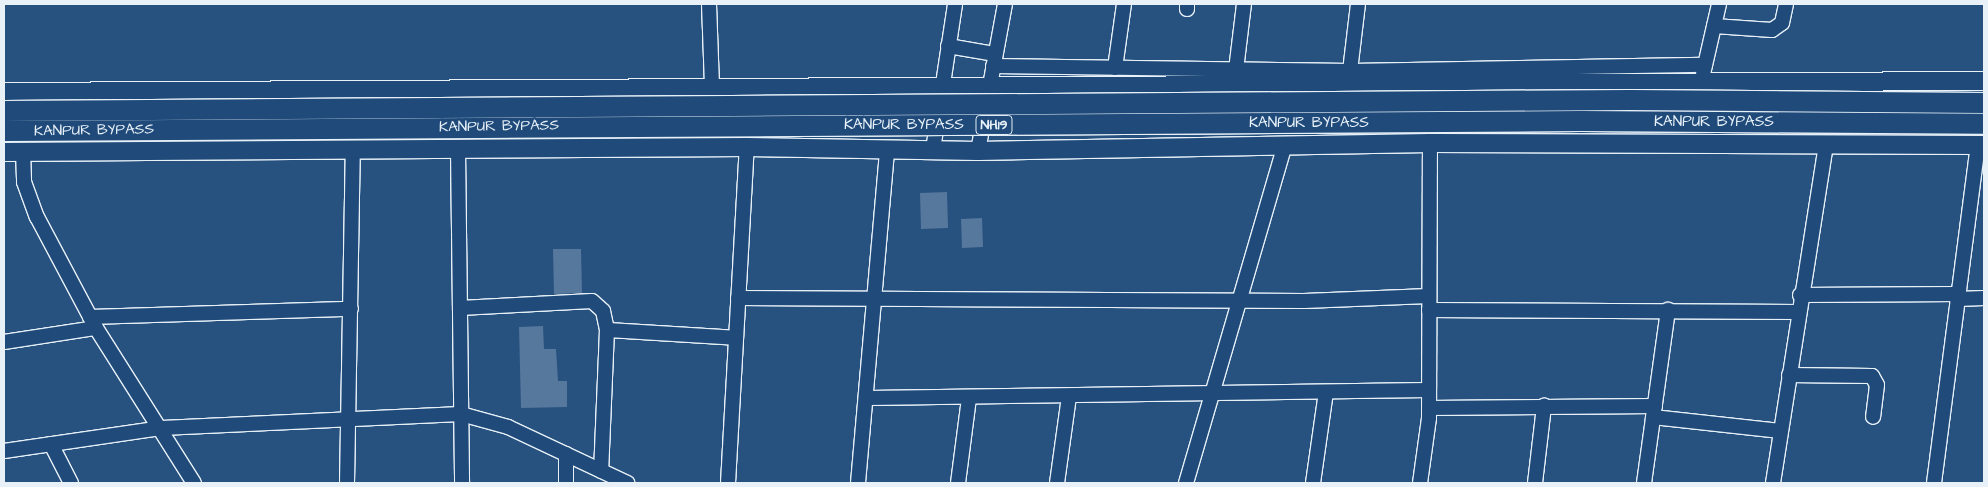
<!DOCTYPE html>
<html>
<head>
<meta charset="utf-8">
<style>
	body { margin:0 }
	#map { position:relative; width:1988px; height:487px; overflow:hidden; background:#27517f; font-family:"Architects Daughter",sans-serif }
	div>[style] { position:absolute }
	.building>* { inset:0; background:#57789d }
	.roads { filter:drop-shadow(1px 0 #e8f1f8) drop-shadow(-1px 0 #e8f1f8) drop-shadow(0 1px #e8f1f8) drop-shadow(0 -1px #e8f1f8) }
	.minor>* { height:14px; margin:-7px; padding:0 7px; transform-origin:7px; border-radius:7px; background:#1f4a7a }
	.major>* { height:18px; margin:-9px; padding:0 9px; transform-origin:9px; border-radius:9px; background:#1f4a7a }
	.bridges { filter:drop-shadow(1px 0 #e8f1f8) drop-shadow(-1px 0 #e8f1f8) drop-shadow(0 1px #e8f1f8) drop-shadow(0 -1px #e8f1f8) }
	.highway-bridge>* { height:20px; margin:-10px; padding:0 10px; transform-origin:10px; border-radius:10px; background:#1f4a7a }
	span { translate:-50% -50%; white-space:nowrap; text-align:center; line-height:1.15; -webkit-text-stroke:4.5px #1f4a7a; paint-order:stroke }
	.shield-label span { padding:1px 4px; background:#1f4a7a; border:1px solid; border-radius:4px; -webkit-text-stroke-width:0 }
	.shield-label { font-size:14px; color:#e8f1f8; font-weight:700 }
	.street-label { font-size:15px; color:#e8f1f8 }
	.frame { position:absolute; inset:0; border:5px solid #e8f1f8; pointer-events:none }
</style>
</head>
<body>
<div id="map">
	<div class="building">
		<i style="clip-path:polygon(947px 192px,948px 228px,921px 229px,920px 193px)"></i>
		<i style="clip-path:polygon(982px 218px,983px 247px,962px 248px,961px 219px)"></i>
		<i style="clip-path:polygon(553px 249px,581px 249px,582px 293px,554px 294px)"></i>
		<i style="clip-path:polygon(543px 326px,544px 349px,556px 349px,558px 381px,567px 381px,567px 407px,521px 408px,519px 327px)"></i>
	</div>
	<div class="roads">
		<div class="minor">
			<i style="left:709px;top:4px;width:82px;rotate:87.9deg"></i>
			<i style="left:1187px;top:9px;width:5px;rotate:-90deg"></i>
			<i style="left:1714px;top:26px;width:58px;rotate:3.9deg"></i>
			<i style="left:1772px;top:30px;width:12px;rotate:-35deg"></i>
			<i style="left:1782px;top:23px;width:19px;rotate:-78deg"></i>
			<i style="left:948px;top:46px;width:48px;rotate:9.7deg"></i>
			<i style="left:993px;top:66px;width:357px;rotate:0.8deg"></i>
			<i style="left:1350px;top:71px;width:355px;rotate:-1deg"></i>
			<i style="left:1115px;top:68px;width:65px;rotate:-82deg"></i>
			<i style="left:1236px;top:70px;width:66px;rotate:-83.1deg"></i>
			<i style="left:1350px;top:71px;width:67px;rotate:-83.2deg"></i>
			<i style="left:1703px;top:74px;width:72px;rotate:-77.1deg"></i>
			<i style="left:458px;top:149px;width:334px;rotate:89.3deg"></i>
			<i style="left:933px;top:150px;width:148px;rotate:-81.4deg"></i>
			<i style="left:23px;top:151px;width:31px;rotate:88deg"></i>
			<i style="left:24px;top:182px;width:37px;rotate:70deg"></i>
			<i style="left:37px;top:217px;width:126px;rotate:62deg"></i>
			<i style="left:96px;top:328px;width:183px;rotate:57.7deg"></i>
			<i style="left:978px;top:151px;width:149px;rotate:-79.6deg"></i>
			<i style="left:1800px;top:295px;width:157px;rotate:-0.4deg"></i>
			<i style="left:738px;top:298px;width:566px;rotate:0.3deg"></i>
			<i style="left:1304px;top:301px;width:125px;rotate:-2.3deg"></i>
			<i style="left:1957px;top:299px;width:27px;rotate:-2deg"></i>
			<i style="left:460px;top:308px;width:132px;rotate:-3deg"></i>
			<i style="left:592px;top:301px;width:15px;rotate:42deg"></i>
			<i style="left:603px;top:311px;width:19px;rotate:78deg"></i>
			<i style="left:607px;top:330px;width:141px;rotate:92.4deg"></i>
			<i style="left:1429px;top:310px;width:369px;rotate:0.3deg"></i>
			<i style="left:90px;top:317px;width:261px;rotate:-1.8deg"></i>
			<i style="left:607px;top:330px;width:129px;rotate:3.5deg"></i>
			<i style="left:4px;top:342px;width:93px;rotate:-8.7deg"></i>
			<i style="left:1789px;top:375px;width:83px;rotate:0.7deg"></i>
			<i style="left:1872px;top:376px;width:10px;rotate:61deg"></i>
			<i style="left:1877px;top:385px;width:32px;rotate:97deg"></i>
			<i style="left:869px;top:398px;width:560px;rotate:-0.82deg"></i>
			<i style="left:1429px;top:408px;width:226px;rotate:-0.5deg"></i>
			<i style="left:1653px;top:417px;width:128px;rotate:6.3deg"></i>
			<i style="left:51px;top:444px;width:44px;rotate:62.9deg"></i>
			<i style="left:4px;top:451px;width:160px;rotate:-8.3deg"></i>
			<i style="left:162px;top:428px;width:299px;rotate:-2.7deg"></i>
			<i style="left:461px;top:414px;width:49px;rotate:15.5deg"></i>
			<i style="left:508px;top:427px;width:132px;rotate:25.2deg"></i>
			<i style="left:566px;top:454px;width:29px;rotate:90deg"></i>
			<i style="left:347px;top:483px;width:334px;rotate:-89deg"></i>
			<i style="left:728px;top:483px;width:337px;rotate:-86.8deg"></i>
			<i style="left:858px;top:483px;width:335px;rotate:-85deg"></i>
			<i style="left:958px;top:483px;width:86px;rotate:-82.6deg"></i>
			<i style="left:1057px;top:483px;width:88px;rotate:-82.1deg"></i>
			<i style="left:1186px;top:483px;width:352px;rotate:-73.7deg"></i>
			<i style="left:1313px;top:483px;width:92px;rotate:-81.9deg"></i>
			<i style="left:1420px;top:483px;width:66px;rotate:-82.1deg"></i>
			<i style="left:1429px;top:418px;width:275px;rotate:-89.8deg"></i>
			<i style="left:1535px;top:483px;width:78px;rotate:-83.3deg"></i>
			<i style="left:1644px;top:483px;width:175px;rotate:-82.1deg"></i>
			<i style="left:1773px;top:483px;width:341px;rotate:-81.1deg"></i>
			<i style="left:1934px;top:483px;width:341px;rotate:-82.6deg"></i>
		</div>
		<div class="major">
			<i style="left:4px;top:92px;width:1980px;rotate:-0.32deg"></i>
			<i style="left:4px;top:152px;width:743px;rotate:-0.39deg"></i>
			<i style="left:747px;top:147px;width:231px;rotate:1deg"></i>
			<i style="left:978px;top:151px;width:452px;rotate:-1deg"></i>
			<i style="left:1430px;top:143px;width:554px;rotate:0.21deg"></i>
		</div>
	</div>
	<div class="bridges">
		<div class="highway-bridge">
			<i style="left:4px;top:111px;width:1626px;rotate:-0.39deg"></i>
			<i style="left:1630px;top:100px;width:354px;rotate:0.5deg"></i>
			<i style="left:4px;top:131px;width:1577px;rotate:-0.36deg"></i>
			<i style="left:1581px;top:121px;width:403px;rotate:0.4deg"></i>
		</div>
	</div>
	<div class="shield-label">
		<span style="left:994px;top:125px">NH19</span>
	</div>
	<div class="street-label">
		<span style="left:1714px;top:122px">KANPUR BYPASS</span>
		<span style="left:1309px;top:123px">KANPUR BYPASS</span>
		<span style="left:904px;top:125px">KANPUR BYPASS</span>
		<span style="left:499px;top:126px;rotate:-1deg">KANPUR BYPASS</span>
		<span style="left:94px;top:130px;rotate:-1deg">KANPUR BYPASS</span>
	</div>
	<div class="frame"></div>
</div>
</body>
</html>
